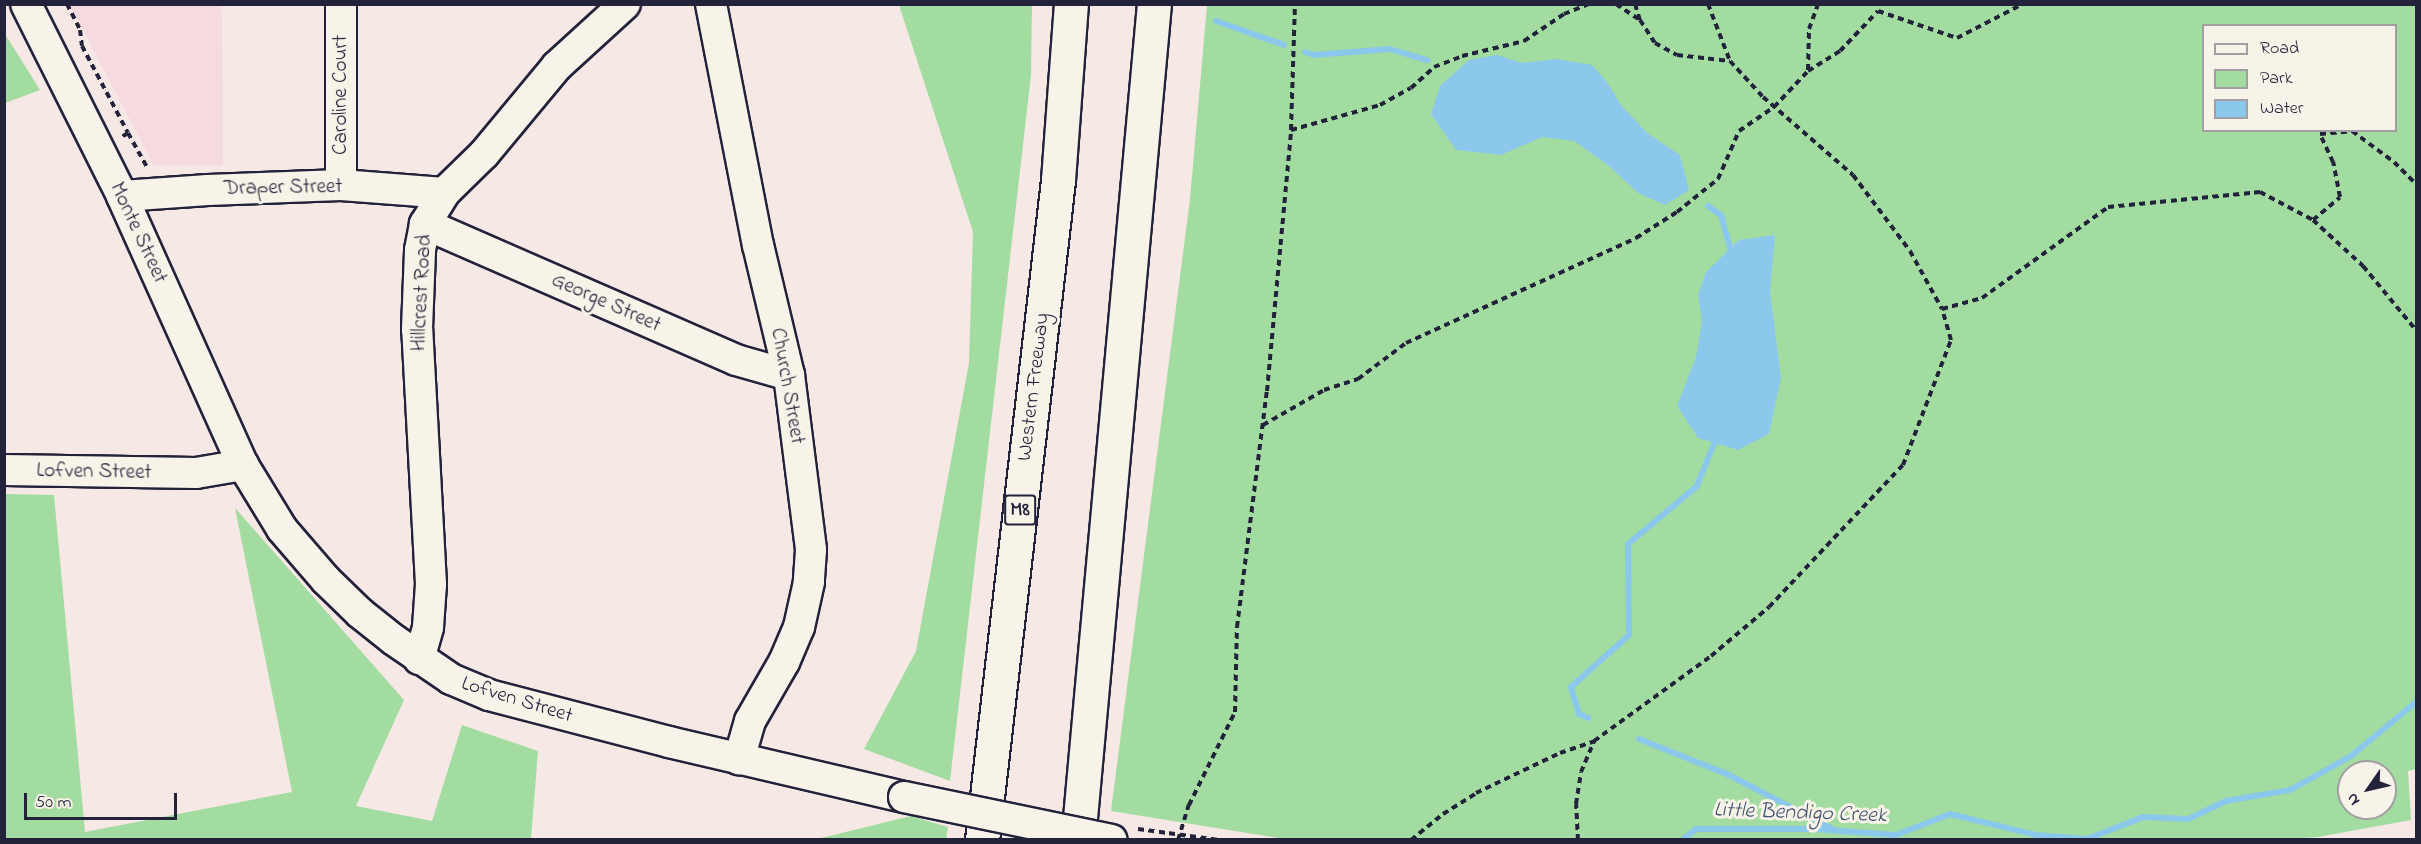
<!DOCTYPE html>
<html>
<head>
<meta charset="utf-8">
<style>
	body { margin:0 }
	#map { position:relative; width:2421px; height:844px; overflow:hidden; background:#f6e8e4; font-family:"Indie Flower",sans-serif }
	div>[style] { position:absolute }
	.built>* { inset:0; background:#f5dadf }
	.green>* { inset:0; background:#a3dca1 }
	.water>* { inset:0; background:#8bc8eb }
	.stream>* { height:6px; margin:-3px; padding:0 3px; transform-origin:3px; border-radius:3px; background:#8bc8eb }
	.path>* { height:4px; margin-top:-2px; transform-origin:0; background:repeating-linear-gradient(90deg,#22223b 0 6px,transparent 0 10.5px) }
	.roads { filter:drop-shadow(2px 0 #22223b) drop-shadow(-2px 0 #22223b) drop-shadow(0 2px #22223b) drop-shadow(0 -2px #22223b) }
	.minor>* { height:30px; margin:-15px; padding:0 15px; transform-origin:15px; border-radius:15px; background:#f7f3e8 }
	.highway>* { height:33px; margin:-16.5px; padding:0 16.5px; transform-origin:16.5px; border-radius:16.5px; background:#f7f3e8 }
	.bridges { filter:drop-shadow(2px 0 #22223b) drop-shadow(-2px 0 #22223b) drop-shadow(0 2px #22223b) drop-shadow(0 -2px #22223b) }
	.minor-bridge>* { height:30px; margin:-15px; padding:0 15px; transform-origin:15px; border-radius:15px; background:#f7f3e8 }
	span { translate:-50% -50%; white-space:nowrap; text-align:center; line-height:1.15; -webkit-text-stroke:6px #f7f3e8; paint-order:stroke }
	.shield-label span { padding:2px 4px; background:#f7f3e8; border:2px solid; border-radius:4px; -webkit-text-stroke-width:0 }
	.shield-label { font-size:20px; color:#22223b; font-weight:700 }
	.street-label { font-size:21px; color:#22223b }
	.water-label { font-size:22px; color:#425470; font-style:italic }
	.frame { position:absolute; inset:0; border:6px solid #22223b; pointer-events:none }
	.legend { position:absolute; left:2202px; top:24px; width:195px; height:108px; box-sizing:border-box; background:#f7f3e8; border:2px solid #a29fa3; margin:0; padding:8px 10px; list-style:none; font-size:18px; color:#22223b }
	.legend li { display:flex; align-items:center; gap:12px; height:30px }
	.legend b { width:30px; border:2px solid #a29fa3 }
	.north { position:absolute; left:2337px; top:760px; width:60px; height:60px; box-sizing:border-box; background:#f7f3e8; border:2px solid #a29fa3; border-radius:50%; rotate:236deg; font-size:16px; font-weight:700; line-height:24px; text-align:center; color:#22223b }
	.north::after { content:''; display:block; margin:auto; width:21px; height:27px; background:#22223b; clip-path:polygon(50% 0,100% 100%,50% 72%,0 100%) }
	.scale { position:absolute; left:24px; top:793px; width:153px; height:27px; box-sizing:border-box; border:3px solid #22223b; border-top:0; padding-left:8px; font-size:18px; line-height:21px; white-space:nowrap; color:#22223b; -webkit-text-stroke:4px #f7f3e8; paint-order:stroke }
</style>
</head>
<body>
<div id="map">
	<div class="built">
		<i style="clip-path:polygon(70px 5px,222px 5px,223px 165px,154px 166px)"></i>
	</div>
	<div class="green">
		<i style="clip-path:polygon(899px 5px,1032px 5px,1031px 75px,950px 781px,864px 749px,916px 651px,969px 363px,973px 232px)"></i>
		<i style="clip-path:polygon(evenodd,1207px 5px,2416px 5px,2416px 769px,2408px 771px,2411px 820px,2318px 837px,2276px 840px,1291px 840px,1111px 811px,1190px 199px,1207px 5px,2204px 26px,2396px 26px,2396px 130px,2204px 130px,2204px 26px,1207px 5px,2349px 772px,2385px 772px,2385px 808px,2349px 808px,2349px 772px)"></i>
		<i style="clip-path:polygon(5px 34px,40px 90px,5px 103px,4px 103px)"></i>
		<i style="clip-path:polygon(5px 494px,54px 495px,85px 832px,292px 792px,235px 508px,404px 700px,356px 806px,432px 821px,462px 725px,538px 751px,531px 839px,5px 839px)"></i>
		<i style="clip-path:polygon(911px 816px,948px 827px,946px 839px,817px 839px)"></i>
	</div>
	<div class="water">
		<i style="clip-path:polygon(1497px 55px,1522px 63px,1556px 59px,1592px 65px,1607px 82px,1621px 105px,1647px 133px,1680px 155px,1689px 190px,1665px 205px,1638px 193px,1609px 166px,1574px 141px,1542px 137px,1501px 155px,1456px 150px,1431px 114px,1440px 86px,1469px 60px)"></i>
		<i style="clip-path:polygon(1775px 235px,1770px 291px,1781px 378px,1769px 434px,1738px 450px,1698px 438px,1677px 406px,1696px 357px,1702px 321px,1698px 295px,1706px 272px,1739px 240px)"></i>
	</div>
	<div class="stream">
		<i style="left:1216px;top:21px;width:72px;rotate:19.4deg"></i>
		<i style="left:1305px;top:52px;width:9px;rotate:18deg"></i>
		<i style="left:1314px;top:55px;width:76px;rotate:-4.5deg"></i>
		<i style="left:1390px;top:49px;width:39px;rotate:17deg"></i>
		<i style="left:1708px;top:206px;width:16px;rotate:35deg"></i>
		<i style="left:1721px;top:215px;width:41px;rotate:74.6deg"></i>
		<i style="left:1588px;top:718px;width:10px;rotate:-156deg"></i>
		<i style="left:1579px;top:714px;width:28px;rotate:-107deg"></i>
		<i style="left:1571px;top:687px;width:78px;rotate:-41.9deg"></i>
		<i style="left:1629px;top:635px;width:91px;rotate:-90.6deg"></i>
		<i style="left:1628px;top:544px;width:90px;rotate:-40deg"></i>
		<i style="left:1697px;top:486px;width:54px;rotate:-68.2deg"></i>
		<i style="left:1639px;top:739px;width:95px;rotate:21.7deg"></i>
		<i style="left:1727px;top:774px;width:119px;rotate:27.6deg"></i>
		<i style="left:1682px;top:840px;width:18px;rotate:-38deg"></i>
		<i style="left:1696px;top:829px;width:118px"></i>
		<i style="left:1814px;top:829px;width:82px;rotate:4.2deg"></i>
		<i style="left:1896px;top:835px;width:58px;rotate:-21.3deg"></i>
		<i style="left:1950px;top:814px;width:89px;rotate:13.7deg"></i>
		<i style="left:2036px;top:835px;width:51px;rotate:4.5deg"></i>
		<i style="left:2087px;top:839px;width:60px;rotate:-21.4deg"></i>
		<i style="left:2143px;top:817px;width:45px;rotate:2.5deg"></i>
		<i style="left:2188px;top:819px;width:42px;rotate:-25.3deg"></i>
		<i style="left:2226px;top:801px;width:65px;rotate:-9.8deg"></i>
		<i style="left:2290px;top:790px;width:70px;rotate:-29.1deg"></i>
		<i style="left:2351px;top:756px;width:85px;rotate:-39.7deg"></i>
	</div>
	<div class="path">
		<i style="left:67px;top:4px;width:29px;rotate:63deg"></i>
		<i style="left:80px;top:30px;width:16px;rotate:83deg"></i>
		<i style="left:82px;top:46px;width:98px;rotate:62.1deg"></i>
		<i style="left:128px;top:133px;width:9px;rotate:148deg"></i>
		<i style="left:1616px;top:4px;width:29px;rotate:34deg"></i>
		<i style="left:1635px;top:4px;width:17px;rotate:73deg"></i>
		<i style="left:1640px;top:20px;width:27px;rotate:57deg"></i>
		<i style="left:1655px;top:43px;width:25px;rotate:29deg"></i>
		<i style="left:1677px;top:55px;width:53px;rotate:6.5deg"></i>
		<i style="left:1708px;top:4px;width:61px;rotate:68.9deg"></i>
		<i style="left:1730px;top:61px;width:49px;rotate:47.5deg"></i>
		<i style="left:1763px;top:97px;width:119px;rotate:40.9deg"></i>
		<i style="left:1853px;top:175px;width:95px;rotate:53.1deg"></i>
		<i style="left:1910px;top:251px;width:66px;rotate:61.1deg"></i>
		<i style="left:1942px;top:309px;width:41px;rotate:-15.4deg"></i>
		<i style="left:1982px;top:298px;width:155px;rotate:-35.8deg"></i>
		<i style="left:2108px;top:207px;width:153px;rotate:-5.6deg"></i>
		<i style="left:2260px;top:192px;width:60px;rotate:27.8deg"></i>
		<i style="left:2313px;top:220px;width:68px;rotate:42.6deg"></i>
		<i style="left:2363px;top:266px;width:83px;rotate:50.4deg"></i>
		<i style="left:1808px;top:70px;width:41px;rotate:-88.6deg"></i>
		<i style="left:1809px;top:29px;width:27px;rotate:-70deg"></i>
		<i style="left:1291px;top:130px;width:92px;rotate:-15.7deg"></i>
		<i style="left:1380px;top:105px;width:35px;rotate:-29deg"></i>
		<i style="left:1411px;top:88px;width:31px;rotate:-42deg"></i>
		<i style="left:1434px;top:67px;width:30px;rotate:-21deg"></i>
		<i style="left:1462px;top:56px;width:64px;rotate:-13.6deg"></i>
		<i style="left:1524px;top:41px;width:48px;rotate:-34deg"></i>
		<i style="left:1564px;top:14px;width:27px;rotate:-22deg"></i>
		<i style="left:128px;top:133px;width:41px;rotate:60.9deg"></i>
		<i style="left:2313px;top:220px;width:35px;rotate:-40deg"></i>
		<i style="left:2340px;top:197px;width:36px;rotate:-101deg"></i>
		<i style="left:2333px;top:162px;width:31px;rotate:-115deg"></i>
		<i style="left:2320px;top:134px;width:32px;rotate:-5deg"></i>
		<i style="left:2352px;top:131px;width:52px;rotate:36.4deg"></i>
		<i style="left:2394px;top:162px;width:31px;rotate:45deg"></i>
		<i style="left:1263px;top:425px;width:70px;rotate:-29.8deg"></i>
		<i style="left:1324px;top:390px;width:36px;rotate:-18deg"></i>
		<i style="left:1358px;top:379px;width:60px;rotate:-36.9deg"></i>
		<i style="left:1406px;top:343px;width:253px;rotate:-24.5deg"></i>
		<i style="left:1636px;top:238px;width:49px;rotate:-32.4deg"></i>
		<i style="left:1677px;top:212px;width:53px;rotate:-38.8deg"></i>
		<i style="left:1718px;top:179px;width:52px;rotate:-66.4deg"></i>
		<i style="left:1739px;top:131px;width:42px;rotate:-34.4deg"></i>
		<i style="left:1774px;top:107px;width:50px;rotate:-46.6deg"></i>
		<i style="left:1808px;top:71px;width:38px;rotate:-32deg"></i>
		<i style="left:1840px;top:51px;width:55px;rotate:-46.5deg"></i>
		<i style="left:1878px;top:11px;width:83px;rotate:18.9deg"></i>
		<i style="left:1957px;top:38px;width:74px;rotate:-27.3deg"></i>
		<i style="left:1138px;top:829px;width:82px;rotate:7.7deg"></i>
		<i style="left:1178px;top:840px;width:37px;rotate:-73deg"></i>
		<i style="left:1189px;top:805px;width:104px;rotate:-63.7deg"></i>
		<i style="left:1235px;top:712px;width:85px;rotate:-88.7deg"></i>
		<i style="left:1237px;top:627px;width:238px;rotate:-82.8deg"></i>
		<i style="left:1267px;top:391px;width:262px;rotate:-84.7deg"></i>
		<i style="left:1291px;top:130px;width:126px;rotate:-88.2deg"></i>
		<i style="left:1411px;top:840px;width:41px;rotate:-39.1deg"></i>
		<i style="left:1443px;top:814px;width:39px;rotate:-32deg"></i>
		<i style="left:1476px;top:793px;width:93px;rotate:-25.5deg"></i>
		<i style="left:1560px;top:753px;width:36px;rotate:-19deg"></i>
		<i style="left:1594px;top:741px;width:145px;rotate:-36deg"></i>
		<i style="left:1711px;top:656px;width:76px;rotate:-40.2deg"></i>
		<i style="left:1769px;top:607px;width:195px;rotate:-46.7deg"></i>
		<i style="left:1903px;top:465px;width:134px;rotate:-69deg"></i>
		<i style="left:1951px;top:340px;width:32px;rotate:-106deg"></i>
		<i style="left:1578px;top:840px;width:36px;rotate:-93deg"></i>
		<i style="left:1576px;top:804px;width:32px;rotate:-81deg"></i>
		<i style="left:1581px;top:772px;width:34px;rotate:-67deg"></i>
	</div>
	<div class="roads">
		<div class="minor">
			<i style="left:26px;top:4px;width:215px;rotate:63.4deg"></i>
			<i style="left:122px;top:196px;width:295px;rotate:65.8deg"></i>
			<i style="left:341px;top:4px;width:181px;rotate:90deg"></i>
			<i style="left:711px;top:4px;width:246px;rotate:79deg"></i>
			<i style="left:758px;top:245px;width:134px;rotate:76.6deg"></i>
			<i style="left:789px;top:375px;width:176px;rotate:82.8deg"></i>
			<i style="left:811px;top:550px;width:32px;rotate:94deg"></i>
			<i style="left:809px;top:582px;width:46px;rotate:102.5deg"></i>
			<i style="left:799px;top:627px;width:38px;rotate:113deg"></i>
			<i style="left:784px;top:662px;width:68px;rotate:120deg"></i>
			<i style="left:750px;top:721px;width:40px;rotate:106deg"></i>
			<i style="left:122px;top:196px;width:86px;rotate:-4deg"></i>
			<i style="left:208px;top:190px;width:133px;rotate:-2.2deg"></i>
			<i style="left:341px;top:185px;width:103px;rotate:4.4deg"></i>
			<i style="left:425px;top:224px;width:339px;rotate:23.6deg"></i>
			<i style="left:736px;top:360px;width:55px;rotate:15.8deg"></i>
			<i style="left:4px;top:470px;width:192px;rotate:0.9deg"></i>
			<i style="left:196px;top:473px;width:48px;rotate:-9.7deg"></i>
			<i style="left:243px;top:465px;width:75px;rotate:58.6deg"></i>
			<i style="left:282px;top:529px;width:67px;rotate:49.2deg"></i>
			<i style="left:326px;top:580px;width:47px;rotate:44.1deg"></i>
			<i style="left:360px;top:613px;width:43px;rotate:38.5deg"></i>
			<i style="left:394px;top:640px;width:69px;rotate:34.4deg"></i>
			<i style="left:451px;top:679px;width:41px;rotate:22.8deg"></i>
			<i style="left:489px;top:695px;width:186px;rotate:14.6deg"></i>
			<i style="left:669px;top:742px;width:241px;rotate:13.2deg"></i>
			<i style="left:419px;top:659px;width:33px;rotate:-74deg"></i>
			<i style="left:428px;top:627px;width:43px;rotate:-86deg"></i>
			<i style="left:431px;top:584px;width:255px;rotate:-93.1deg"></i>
			<i style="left:417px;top:329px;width:79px;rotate:-87.8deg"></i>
			<i style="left:420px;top:250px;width:26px;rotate:-79deg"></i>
			<i style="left:425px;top:224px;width:36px;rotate:-58deg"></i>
			<i style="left:444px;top:193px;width:56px;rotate:-44.3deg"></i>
			<i style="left:484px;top:154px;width:114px;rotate:-50.3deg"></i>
			<i style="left:557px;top:66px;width:92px;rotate:-42.4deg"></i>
		</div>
		<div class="highway">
			<i style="left:982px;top:840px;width:664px;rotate:-83.43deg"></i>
			<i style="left:1058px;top:180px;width:176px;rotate:-85.8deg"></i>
			<i style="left:1078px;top:840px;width:839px;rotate:-84.81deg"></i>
		</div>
	</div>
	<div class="bridges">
		<div class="minor-bridge">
			<i style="left:904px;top:797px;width:212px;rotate:11.7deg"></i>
		</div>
	</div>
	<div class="shield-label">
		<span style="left:1020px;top:510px">M8</span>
	</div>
	<div class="street-label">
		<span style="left:341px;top:95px;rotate:-90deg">Caroline Court</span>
		<span style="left:283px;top:188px;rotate:-1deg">Draper Street</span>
		<span style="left:138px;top:233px;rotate:65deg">Monte Street</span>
		<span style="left:422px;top:293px;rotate:-87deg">Hillcrest Road</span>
		<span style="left:606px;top:303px;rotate:24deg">George Street</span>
		<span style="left:787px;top:386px;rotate:80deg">Church Street</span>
		<span style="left:1034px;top:387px;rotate:-83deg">Western Freeway</span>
		<span style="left:94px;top:472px;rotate:1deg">Lofven Street</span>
		<span style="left:517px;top:700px;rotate:17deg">Lofven Street</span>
	</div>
	<div class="water-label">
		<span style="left:1800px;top:814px;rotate:2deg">Little Bendigo Creek</span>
	</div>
	<div class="frame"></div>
	<ul class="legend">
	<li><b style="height:8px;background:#f7f3e8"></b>Road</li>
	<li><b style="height:16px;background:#a3dca1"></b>Park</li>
	<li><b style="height:16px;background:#8bc8eb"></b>Water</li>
	</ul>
	<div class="north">N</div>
	<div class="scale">50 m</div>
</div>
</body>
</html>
